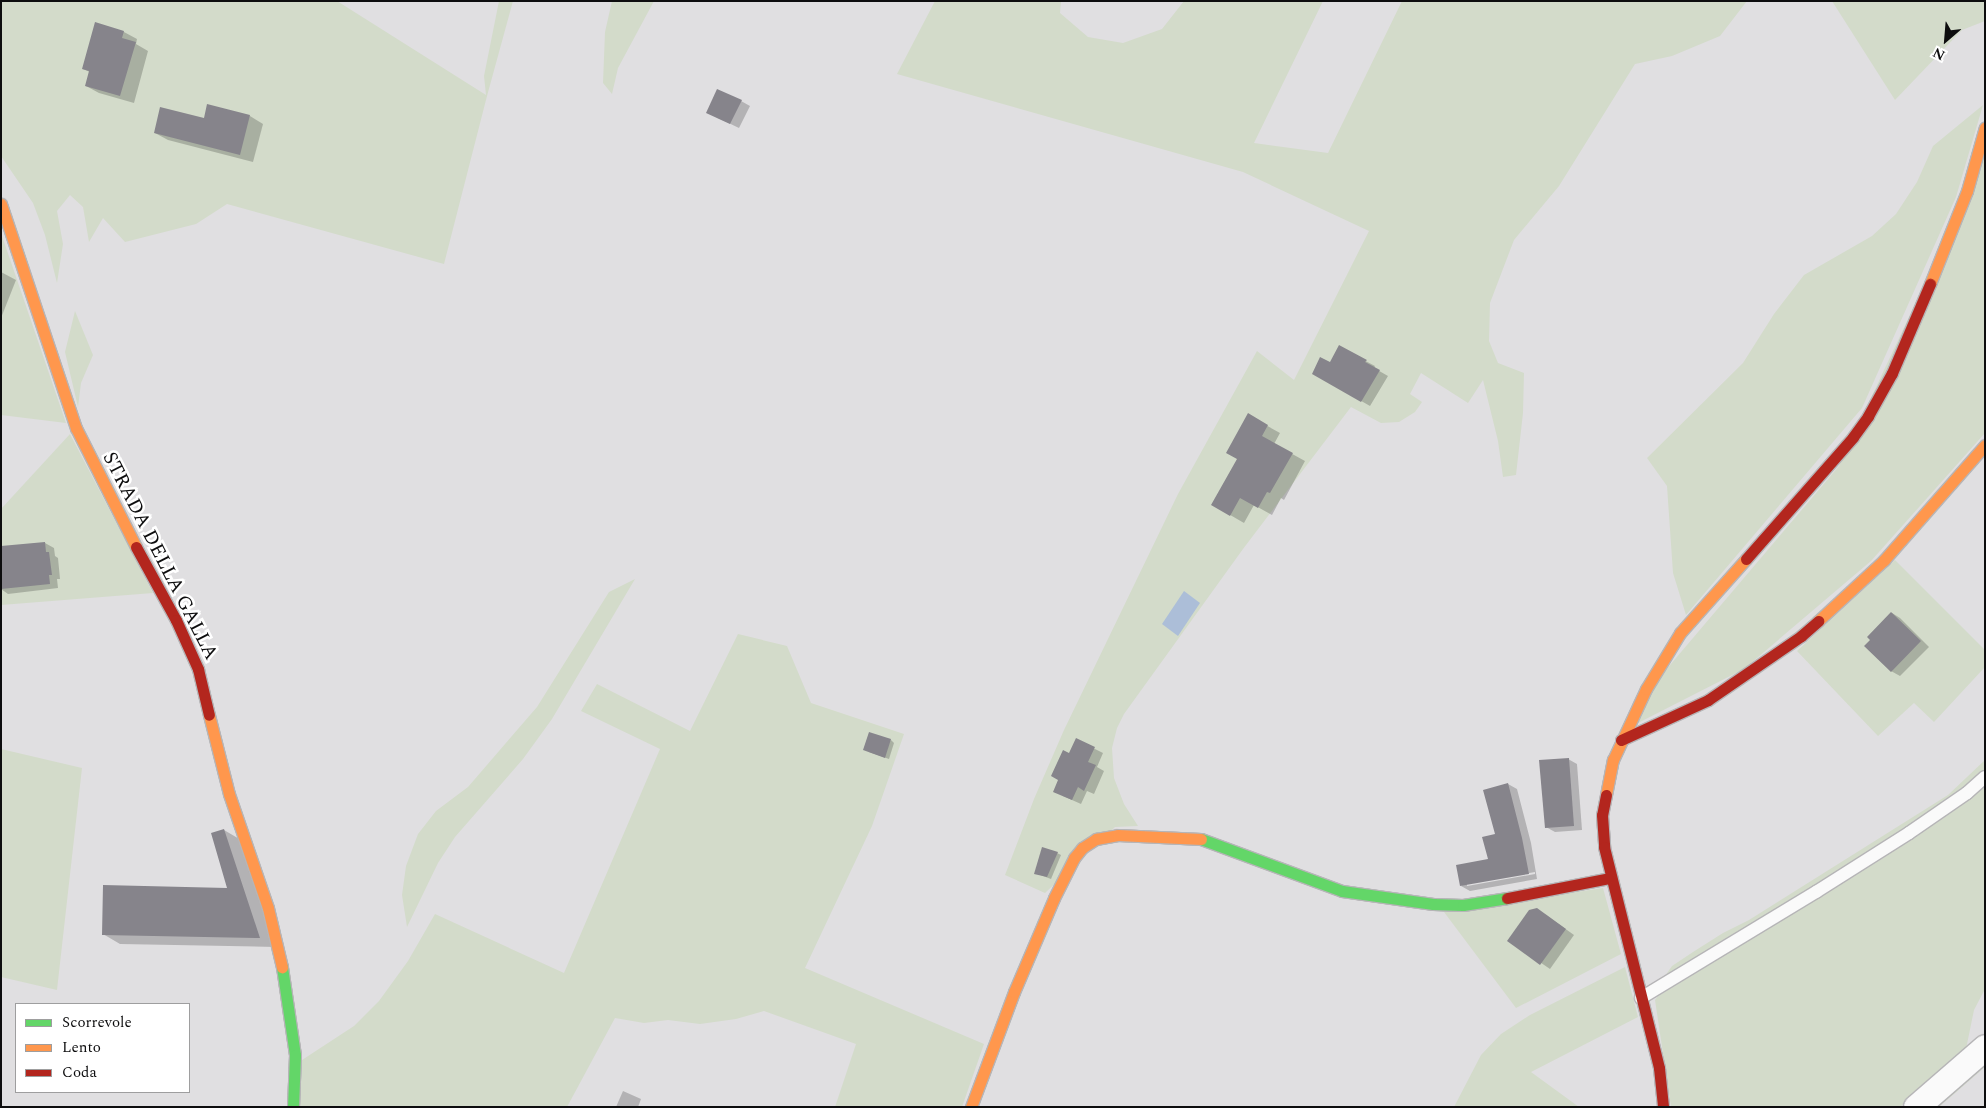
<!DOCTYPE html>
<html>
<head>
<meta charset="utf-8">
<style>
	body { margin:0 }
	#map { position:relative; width:1986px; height:1108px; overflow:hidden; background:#e0dfe1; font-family:Spectral,serif }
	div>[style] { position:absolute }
	.green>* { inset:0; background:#d3dbca }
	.water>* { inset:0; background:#acbed8 }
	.shadow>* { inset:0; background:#0003 }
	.building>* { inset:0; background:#86848b }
	.roads { filter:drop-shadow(1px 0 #b6b5b7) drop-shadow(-1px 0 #b6b5b7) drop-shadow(0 1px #b6b5b7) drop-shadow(0 -1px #b6b5b7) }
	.lane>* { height:12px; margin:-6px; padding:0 6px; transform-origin:6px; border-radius:6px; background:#fafafa }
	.street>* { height:25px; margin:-12.5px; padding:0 12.5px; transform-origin:12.5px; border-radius:12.5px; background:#fafafa }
	.fast>* { height:11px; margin:-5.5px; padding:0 5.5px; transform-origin:5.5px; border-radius:5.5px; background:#63d668 }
	.slow>* { height:11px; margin:-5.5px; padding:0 5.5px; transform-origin:5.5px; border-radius:5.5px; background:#ff974d }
	.jam>* { height:11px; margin:-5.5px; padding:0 5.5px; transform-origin:5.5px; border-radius:5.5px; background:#b3261e }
	span { translate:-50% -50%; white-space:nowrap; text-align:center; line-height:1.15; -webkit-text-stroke:5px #fff; paint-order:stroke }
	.street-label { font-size:20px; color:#0d0d0e }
	.frame { position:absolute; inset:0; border:2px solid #0d0d0e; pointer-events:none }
	.legend { position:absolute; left:15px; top:1003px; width:175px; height:90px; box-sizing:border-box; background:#fff; border:1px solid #9e9e9f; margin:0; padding:6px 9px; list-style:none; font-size:15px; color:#0d0d0e }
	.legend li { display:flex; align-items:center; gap:10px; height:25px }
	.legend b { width:25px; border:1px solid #9e9e9f }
	.north { position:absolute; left:1921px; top:15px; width:50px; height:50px; -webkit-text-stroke:4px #fff; paint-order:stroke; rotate:207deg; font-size:14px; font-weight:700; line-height:20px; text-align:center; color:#0d0d0e }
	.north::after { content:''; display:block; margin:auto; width:18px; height:22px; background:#0d0d0e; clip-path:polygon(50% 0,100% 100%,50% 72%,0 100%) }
</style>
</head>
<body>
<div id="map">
	<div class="green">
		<i style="clip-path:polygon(1px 1px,337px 1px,486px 95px,484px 76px,499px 1px,513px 1px,487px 96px,444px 264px,227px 204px,196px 224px,125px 242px,103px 218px,89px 242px,83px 207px,70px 195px,57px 211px,63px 244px,57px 283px,45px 235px,33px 203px,1px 156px)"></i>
		<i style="clip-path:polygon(612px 1px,654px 1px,618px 68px,612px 94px,603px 83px,605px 32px)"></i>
		<i style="clip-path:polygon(935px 1px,1061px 1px,1060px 13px,1088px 37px,1123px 43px,1162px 29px,1184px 1px,1323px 1px,1254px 143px,1328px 153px,1402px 1px,1747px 1px,1720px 36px,1672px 56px,1635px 64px,1559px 186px,1514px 240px,1490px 303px,1489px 341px,1498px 363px,1524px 373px,1523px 413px,1516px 475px,1503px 477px,1498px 441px,1483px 380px,1468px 403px,1421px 373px,1410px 394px,1422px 402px,1415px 412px,1399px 422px,1381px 423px,1351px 407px,1243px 549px,1124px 714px,1117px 728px,1112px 748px,1114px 778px,1124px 804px,1138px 826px,1115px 827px,1045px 893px,1005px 875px,1034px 799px,1064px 730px,1178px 494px,1257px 351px,1294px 380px,1369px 231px,1243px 172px,897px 74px)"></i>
		<i style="clip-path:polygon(1832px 1px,1985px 1px,1985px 21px,1962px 30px,1895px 100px)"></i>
		<i style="clip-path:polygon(1983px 105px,1956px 197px,1862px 408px,1686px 615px,1673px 573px,1667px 486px,1647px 458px,1743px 363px,1774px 314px,1804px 275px,1872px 236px,1896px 214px,1917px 182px,1933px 146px)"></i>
		<i style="clip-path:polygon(1985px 155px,1985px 433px,1871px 561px,1744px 669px,1636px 724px,1659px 678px,1839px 466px)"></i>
		<i style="clip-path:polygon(1px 233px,66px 423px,1px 415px)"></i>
		<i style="clip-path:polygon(75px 311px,93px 355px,81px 383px,78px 407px,65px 352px)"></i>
		<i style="clip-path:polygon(70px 434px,153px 593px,1px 605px,1px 509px)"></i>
		<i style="clip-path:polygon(1895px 560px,1985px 650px,1985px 667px,1934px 722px,1914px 703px,1878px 736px,1797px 651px)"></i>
		<i style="clip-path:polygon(635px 579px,552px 719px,523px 759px,455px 837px,438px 863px,407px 927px,402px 895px,406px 866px,418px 834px,436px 811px,468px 787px,537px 707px,609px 592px)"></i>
		<i style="clip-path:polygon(738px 634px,787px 646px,811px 703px,904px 734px,872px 826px,805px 968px,984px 1044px,962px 1107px,835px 1107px,856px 1044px,764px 1011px,736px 1019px,700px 1024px,668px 1020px,644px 1023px,615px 1018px,567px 1107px,300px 1107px,302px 1060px,354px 1026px,379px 1001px,408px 961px,435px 914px,564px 973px,660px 749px,581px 711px,597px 684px,690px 731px)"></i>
		<i style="clip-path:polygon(1px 749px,82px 768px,57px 990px,1px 977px)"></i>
		<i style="clip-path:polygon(1985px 760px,1985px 770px,1974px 782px,1894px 836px,1796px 899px,1665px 976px,1672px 966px,1693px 952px,1723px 933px,1749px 920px,1948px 795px)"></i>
		<i style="clip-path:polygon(1985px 786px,1985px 989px,1974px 1010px,1965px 1054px,1900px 1107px,1671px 1107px,1655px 1000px,1658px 996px,1883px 858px,1962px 805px)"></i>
		<i style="clip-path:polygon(1603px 888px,1621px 954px,1516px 1008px,1444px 912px)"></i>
		<i style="clip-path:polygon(1625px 967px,1638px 1017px,1531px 1072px,1579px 1107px,1454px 1107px,1481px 1055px,1501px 1034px,1530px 1015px)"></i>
		<i style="clip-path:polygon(1985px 1058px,1985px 1067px,1939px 1107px,1931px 1107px)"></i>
	</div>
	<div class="water">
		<i style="clip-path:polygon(1184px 591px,1200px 603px,1178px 636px,1162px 624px)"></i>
	</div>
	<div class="shadow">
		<i style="clip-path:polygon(96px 24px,124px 32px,137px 39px,136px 44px,148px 51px,134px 103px,99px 93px,86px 86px,90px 72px,83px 69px)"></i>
		<i style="clip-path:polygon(741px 101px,750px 106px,739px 128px,716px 117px)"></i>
		<i style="clip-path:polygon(250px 116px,263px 124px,253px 162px,168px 140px,155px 133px,205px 120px)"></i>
		<i style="clip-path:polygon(1px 272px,16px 280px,1px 318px)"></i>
		<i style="clip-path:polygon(1339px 347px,1375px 366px,1374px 368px,1388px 376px,1370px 406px,1314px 374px,1330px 364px)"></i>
		<i style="clip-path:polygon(1248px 415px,1280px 433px,1274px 444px,1305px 461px,1284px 500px,1281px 498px,1272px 515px,1254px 505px,1244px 523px,1213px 505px,1238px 459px)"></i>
		<i style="clip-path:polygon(45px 543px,54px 548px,55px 556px,58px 558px,60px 579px,57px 579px,58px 588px,8px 594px,1px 589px,1px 547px)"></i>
		<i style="clip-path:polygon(1892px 613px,1900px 618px,1929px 647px,1900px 676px,1891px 671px)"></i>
		<i style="clip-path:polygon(891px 740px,894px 743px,889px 759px,869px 752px)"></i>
		<i style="clip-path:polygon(1077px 740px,1103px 753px,1097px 767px,1104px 771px,1094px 794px,1087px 791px,1081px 804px,1063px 796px,1070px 755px)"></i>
		<i style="clip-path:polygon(1568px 759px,1577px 764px,1582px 830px,1555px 832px,1546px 827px)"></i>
		<i style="clip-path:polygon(evenodd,1508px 784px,1517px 789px,1531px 843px,1537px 879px,1470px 891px,1461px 886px,1490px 860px,1508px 784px,1535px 872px,1535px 874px,1467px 886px,1467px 884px,1535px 872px)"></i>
		<i style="clip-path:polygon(224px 830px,241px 840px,276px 947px,120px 944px,103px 934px,229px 889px)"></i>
		<i style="clip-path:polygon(1057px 853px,1061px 855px,1051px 879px,1035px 873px)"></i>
		<i style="clip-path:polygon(1546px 915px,1574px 935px,1550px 969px,1509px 941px)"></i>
		<i style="clip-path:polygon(623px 1091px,641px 1099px,638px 1107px,616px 1107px)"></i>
	</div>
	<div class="building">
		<i style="clip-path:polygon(95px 22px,124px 31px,122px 38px,136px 42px,120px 96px,85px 86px,89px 71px,82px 69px)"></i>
		<i style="clip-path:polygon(717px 89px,742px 100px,730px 124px,706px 113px)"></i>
		<i style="clip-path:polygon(207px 104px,250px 115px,240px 155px,154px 133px,160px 107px,204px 118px)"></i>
		<i style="clip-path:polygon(1339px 345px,1367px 360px,1365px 362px,1380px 370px,1361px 402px,1312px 374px,1320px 357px,1330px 362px)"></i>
		<i style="clip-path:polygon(1248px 413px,1268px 425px,1262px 436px,1293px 453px,1270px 493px,1267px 492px,1258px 508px,1240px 498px,1230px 516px,1211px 505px,1237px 459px,1226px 453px)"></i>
		<i style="clip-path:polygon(45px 542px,46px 552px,49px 552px,52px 575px,49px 575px,50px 584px,1px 589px,1px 546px)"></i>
		<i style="clip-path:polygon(1891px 612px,1921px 641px,1891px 672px,1864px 646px,1870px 640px,1867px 637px)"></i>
		<i style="clip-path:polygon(869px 732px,891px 739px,885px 758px,863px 750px)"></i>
		<i style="clip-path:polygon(1076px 738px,1095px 747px,1088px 762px,1096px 765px,1084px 791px,1078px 787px,1072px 800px,1053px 792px,1058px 780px,1051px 776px,1063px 750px,1069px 753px)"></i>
		<i style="clip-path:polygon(1569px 758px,1574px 826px,1545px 828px,1539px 760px)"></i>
		<i style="clip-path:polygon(1508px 783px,1522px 838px,1529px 874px,1460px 886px,1456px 865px,1488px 859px,1482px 837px,1495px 834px,1483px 790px)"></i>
		<i style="clip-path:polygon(224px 829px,260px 938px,102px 935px,103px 885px,227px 888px,211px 833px)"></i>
		<i style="clip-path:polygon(1042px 847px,1058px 852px,1047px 877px,1034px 874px)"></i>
		<i style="clip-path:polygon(1537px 908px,1566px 929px,1540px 965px,1507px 941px,1529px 910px)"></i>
	</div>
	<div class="roads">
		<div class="lane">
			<i style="left:1641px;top:998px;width:205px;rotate:-31.2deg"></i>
			<i style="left:1816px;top:892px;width:110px;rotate:-32.4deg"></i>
			<i style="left:1909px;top:833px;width:70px;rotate:-34.6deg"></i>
			<i style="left:1967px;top:793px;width:24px;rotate:-42deg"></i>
		</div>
		<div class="street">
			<i style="left:1916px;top:1107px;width:91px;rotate:-41deg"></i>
		</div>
		<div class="fast">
			<i style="left:1201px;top:839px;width:150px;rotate:20.2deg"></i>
			<i style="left:1342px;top:891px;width:92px;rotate:8.1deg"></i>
			<i style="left:1433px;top:904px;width:30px;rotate:2deg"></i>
			<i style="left:1463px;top:905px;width:45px;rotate:-9deg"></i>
			<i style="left:282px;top:967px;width:89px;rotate:81.6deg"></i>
			<i style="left:295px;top:1055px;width:52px;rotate:92.2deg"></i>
		</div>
		<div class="slow">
			<i style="left:1px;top:204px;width:236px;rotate:71.5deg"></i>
			<i style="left:76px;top:428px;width:133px;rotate:63.2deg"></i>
			<i style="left:1930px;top:284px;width:100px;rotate:-68.3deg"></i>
			<i style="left:1967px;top:191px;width:66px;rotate:-74.3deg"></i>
			<i style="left:1818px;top:621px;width:90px;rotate:-42.7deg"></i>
			<i style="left:1884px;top:560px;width:153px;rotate:-48.7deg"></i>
			<i style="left:209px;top:715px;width:81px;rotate:75.8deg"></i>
			<i style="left:229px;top:794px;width:120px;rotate:71.1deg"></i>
			<i style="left:268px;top:908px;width:61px;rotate:76.7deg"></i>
			<i style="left:1606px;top:795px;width:36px;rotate:-79deg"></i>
			<i style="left:1613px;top:760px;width:78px;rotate:-65.1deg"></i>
			<i style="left:1646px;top:689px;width:66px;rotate:-58.7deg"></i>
			<i style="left:1680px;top:633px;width:99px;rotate:-48.3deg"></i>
			<i style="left:971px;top:1107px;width:123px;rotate:-69.5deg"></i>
			<i style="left:1014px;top:992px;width:102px;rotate:-66.9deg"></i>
			<i style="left:1054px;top:898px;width:45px;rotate:-63.4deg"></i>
			<i style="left:1074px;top:858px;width:13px;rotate:-51deg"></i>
			<i style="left:1082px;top:848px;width:17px;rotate:-33deg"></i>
			<i style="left:1096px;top:839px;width:22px;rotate:-10deg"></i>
			<i style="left:1118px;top:835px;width:83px;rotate:2.8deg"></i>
		</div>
		<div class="jam">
			<i style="left:136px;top:547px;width:83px;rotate:61.3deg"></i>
			<i style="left:176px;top:620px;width:54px;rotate:65.8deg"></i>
			<i style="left:198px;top:669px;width:47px;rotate:76.6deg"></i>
			<i style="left:1746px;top:559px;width:162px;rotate:-48.7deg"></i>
			<i style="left:1853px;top:437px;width:26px;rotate:-54deg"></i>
			<i style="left:1868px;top:416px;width:49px;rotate:-60.8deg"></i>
			<i style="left:1892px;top:373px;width:97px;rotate:-66.9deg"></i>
			<i style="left:1621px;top:740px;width:96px;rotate:-24.7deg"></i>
			<i style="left:1708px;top:700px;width:113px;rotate:-34.5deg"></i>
			<i style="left:1801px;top:636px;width:23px;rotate:-41deg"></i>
			<i style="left:1606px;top:795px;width:20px;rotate:101deg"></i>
			<i style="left:1602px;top:815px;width:32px;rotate:86deg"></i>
			<i style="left:1604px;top:847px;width:228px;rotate:76deg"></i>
			<i style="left:1659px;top:1068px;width:39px;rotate:84deg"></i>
			<i style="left:1507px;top:898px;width:105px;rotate:-11deg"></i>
		</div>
	</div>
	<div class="street-label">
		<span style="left:160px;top:556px;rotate:63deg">STRADA DELLA GALLA</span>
	</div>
	<div class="frame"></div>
	<ul class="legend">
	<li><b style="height:6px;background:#63d668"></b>Scorrevole</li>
	<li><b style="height:6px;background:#ff974d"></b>Lento</li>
	<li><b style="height:6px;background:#b3261e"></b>Coda</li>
	</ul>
	<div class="north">N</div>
</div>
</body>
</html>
